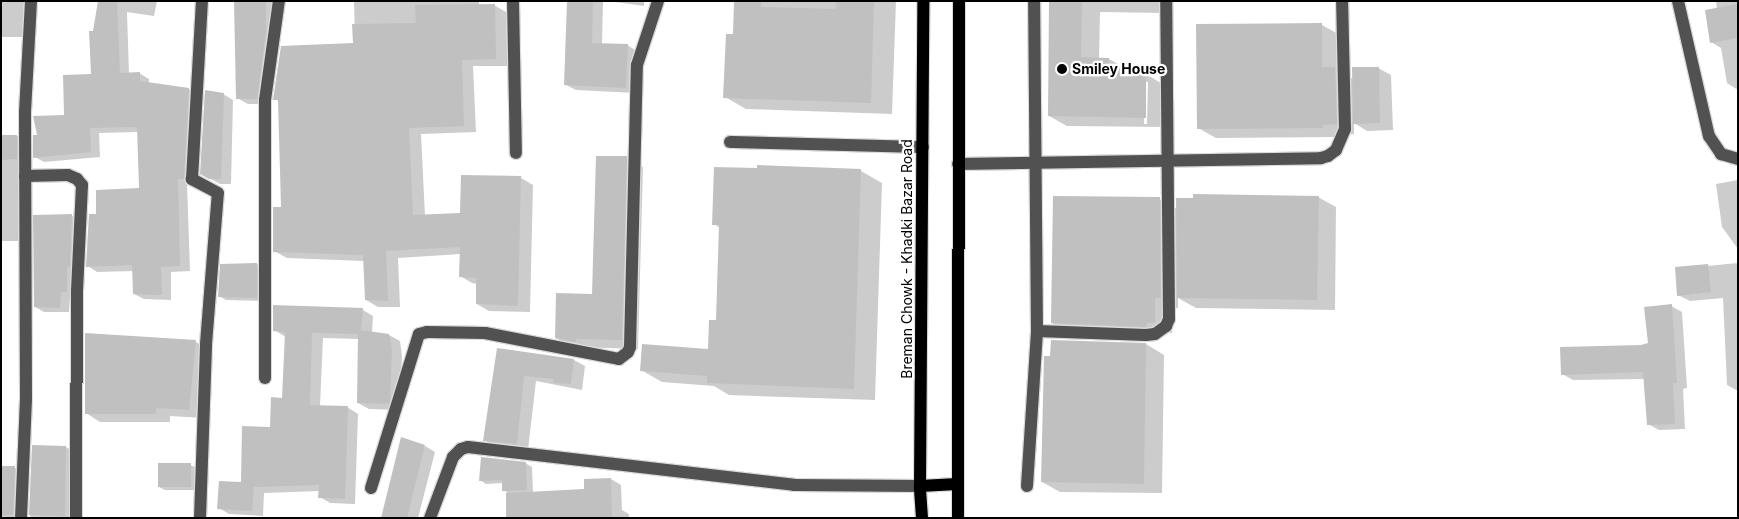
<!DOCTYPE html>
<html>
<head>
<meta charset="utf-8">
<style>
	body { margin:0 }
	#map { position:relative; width:1739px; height:519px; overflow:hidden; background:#fff; font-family:Inter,sans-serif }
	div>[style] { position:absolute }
	.shadow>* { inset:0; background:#0003 }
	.building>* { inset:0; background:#c0c0c0 }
	.roads { filter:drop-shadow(1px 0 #dbdbdb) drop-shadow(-1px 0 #dbdbdb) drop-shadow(0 1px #dbdbdb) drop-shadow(0 -1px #dbdbdb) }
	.minor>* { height:12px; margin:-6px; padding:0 6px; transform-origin:6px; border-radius:6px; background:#515151 }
	.major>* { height:12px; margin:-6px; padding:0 6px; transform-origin:6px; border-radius:6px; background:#000 }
	.dots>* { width:14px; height:14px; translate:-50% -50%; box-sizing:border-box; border:2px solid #fff; border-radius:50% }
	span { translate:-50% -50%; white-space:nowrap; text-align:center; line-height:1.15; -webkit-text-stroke:4.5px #fff; paint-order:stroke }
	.poi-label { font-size:14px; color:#000; font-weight:700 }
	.left { translate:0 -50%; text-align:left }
	.street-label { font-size:14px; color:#000 }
	.frame { position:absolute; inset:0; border:2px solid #000; pointer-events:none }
</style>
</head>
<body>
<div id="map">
	<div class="shadow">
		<i style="clip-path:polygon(1px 1px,31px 1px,30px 37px,1px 37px)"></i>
		<i style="clip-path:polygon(99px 1px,157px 1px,154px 16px,127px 12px,129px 74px,139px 73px,149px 79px,149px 84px,189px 89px,198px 95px,193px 183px,187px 183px,190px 271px,171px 272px,171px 300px,144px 299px,134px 294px,134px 271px,97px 272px,88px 266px,98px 215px,140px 190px,138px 132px,99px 133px,100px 157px,44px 162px,35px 157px,38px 136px,66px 116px,92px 75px,94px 32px)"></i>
		<i style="clip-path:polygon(236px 1px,276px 1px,267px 104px,248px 104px,237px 98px)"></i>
		<i style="clip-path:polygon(354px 1px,479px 1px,479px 5px,494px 5px,506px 12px,508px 66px,473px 66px,476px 132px,421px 134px,425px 216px,462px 215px,521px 178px,533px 185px,530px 312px,489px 311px,477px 304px,477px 284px,472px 283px,460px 276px,461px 254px,398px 258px,400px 307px,378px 307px,366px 300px,364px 261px,287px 258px,274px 251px,282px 208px,279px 101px,275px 99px,355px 44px)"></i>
		<i style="clip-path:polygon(568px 1px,603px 2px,602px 44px,627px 45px,637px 51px,636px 93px,576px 90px,566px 85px)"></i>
		<i style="clip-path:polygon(608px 1px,644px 1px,644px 6px)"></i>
		<i style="clip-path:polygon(735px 1px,896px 1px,892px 114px,746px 109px,725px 97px,779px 49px)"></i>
		<i style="clip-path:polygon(evenodd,1050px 1px,1165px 1px,1165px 13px,1100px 12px,1099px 59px,1109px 59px,1127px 69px,1127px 74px,1146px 74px,1164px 85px,1164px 127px,1067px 126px,1049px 116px,1050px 1px,1145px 82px,1148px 82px,1147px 124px,1144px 124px,1145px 82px)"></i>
		<i style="clip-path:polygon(1716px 1px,1738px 1px,1738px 90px,1727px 83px,1721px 48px,1711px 42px,1717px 9px)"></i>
		<i style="clip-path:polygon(1322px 25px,1340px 35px,1340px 71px,1353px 79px,1378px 68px,1391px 75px,1393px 130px,1367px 131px,1354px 123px,1354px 134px,1341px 135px,1341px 137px,1216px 138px,1198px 128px)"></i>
		<i style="clip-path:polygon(223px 94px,233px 100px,231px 184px,220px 184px,202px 174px)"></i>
		<i style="clip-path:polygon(1px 136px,17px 136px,30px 144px,29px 241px,1px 241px)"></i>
		<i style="clip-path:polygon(626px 158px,643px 167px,638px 349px,573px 347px,556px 338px,593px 295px)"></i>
		<i style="clip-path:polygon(758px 167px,861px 171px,882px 183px,875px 400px,729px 395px,714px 386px,662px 382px,641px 370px,709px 351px,717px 321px,720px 228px,714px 224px)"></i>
		<i style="clip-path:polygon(1738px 180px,1738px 249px,1722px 227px,1716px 184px)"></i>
		<i style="clip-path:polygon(1318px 197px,1336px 207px,1335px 310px,1196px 308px,1178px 298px,1178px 308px,1173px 308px,1172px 333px,1164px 333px,1164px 336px,1070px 333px,1052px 323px,1159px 199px,1177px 209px)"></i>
		<i style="clip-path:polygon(35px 216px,72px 216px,82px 221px,76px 297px,70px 297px,69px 312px,44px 312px,35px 307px)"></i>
		<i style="clip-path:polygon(1738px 263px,1738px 391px,1727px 385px,1723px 298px,1690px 301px,1678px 295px,1676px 269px)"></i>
		<i style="clip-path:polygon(257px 264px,263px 268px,263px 301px,226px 300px,219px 296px)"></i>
		<i style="clip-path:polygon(1671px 306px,1682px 312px,1687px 388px,1683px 389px,1685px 429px,1659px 430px,1648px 424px,1646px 379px,1573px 380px,1562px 374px,1649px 344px)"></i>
		<i style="clip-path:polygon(363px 310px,373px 316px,372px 333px,389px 335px,400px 341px,402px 356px,399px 410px,369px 409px,358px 403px,360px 339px,323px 338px,320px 406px,347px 407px,358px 414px,355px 504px,330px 503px,320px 497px,320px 491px,264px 493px,263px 516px,229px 514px,219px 508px,242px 484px,271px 428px,284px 399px,286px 337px,274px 330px)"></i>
		<i style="clip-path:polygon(196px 342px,210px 350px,204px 418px,170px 416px,170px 422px,100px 422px,86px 413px)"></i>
		<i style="clip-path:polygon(1146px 344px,1164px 355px,1162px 493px,1060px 492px,1042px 482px)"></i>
		<i style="clip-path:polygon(498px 349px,574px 360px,585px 366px,582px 390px,536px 381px,528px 450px,496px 446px,484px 440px)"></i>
		<i style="clip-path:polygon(425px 446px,435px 452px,418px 518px,383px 518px)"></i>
		<i style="clip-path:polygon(33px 447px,66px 447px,78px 454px,77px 518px,30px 518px)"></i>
		<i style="clip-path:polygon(525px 463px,532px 467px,533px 493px,586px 491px,611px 479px,621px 485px,622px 510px,629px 514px,629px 518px,508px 518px,507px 492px,503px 490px,503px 483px,486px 484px,480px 480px)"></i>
		<i style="clip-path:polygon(190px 465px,197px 468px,197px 490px,165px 490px,159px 487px)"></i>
		<i style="clip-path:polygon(1px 468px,15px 468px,27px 475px,25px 518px,1px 518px)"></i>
	</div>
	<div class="building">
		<i style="clip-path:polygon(98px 1px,117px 1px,120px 73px,140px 72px,140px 81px,189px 88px,184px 179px,178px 179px,180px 266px,161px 267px,162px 295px,133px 294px,132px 265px,86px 267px,89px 214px,96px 214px,96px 190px,139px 188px,137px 127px,90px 128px,91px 152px,33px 158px,33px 135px,37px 135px,33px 116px,64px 115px,63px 75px,91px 74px,89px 31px,93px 31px)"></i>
		<i style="clip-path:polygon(234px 1px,266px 1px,266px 32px,257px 99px,236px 99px)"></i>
		<i style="clip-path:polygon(567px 1px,593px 1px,592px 43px,628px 44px,626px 88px,564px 85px)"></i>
		<i style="clip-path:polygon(734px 1px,761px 1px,761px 7px,836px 9px,836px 1px,874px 1px,871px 103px,723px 98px,726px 34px,733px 34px)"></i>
		<i style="clip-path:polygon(1049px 1px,1082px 1px,1081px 57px,1109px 58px,1109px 72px,1146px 73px,1146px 118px,1048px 116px)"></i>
		<i style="clip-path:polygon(495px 4px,496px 59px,462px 60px,464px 126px,409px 128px,413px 215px,460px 213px,461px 175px,521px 176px,518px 306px,476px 304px,476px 278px,459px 277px,460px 247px,386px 251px,388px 301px,365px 300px,363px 255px,273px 252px,273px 207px,281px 207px,278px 100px,273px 100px,281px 46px,353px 43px,352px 24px,416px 23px,415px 5px)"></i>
		<i style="clip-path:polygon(1738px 4px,1738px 38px,1710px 43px,1705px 10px)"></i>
		<i style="clip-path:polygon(1322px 23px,1322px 67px,1335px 67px,1337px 124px,1323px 125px,1323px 128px,1197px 129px,1196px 24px)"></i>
		<i style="clip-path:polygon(1352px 67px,1379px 67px,1380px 123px,1353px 124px)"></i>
		<i style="clip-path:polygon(205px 90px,224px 93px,221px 179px,209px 179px,200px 174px)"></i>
		<i style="clip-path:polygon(1px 135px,17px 135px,17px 159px,1px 160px)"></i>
		<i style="clip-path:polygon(596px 156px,627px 156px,622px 340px,576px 339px,576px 342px,555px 338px,556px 293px,592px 294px)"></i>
		<i style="clip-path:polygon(757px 165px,861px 169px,854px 389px,707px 383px,707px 376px,640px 371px,642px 344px,708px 349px,709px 320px,716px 320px,719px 225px,712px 225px,714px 167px,757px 168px)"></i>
		<i style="clip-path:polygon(1193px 194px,1319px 196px,1317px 300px,1177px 298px,1176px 198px,1193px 198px)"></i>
		<i style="clip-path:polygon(1053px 196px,1160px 197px,1161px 298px,1155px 298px,1155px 323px,1147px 323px,1146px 327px,1051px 323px)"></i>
		<i style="clip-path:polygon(72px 214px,70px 267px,67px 267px,67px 292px,61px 292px,60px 308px,34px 307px,33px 215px)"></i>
		<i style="clip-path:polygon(257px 263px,257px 298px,218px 297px,220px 264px)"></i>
		<i style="clip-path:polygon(1708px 264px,1711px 292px,1677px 296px,1675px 267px)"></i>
		<i style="clip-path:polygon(1672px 304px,1677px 383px,1673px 383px,1675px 424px,1647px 425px,1643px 372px,1561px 375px,1560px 347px,1641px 345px,1648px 343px,1644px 307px)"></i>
		<i style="clip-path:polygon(273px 305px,363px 308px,361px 330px,389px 334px,392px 349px,390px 401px,389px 404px,357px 403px,358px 334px,312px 333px,310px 405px,348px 406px,345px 499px,318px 498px,319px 485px,254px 487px,252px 511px,217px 509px,219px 481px,241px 482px,242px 426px,270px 427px,271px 397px,282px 398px,285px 332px,273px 331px)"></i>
		<i style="clip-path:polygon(85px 333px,196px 340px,189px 410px,156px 408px,156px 414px,85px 414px)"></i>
		<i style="clip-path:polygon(1051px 340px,1146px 343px,1144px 484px,1041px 482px,1044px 356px,1050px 356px)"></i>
		<i style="clip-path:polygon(497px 348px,574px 359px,571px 384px,553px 383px,554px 379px,524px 376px,517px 444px,483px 441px)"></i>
		<i style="clip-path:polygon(401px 437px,425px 445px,407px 518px,381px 518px)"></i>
		<i style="clip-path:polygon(32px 445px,66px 446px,65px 516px,29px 515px)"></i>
		<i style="clip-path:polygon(481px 457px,526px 462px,527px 490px,502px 491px,502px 480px,479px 481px)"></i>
		<i style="clip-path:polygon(158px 463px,191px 463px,191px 487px,158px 487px)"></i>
		<i style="clip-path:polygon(1px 466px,15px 466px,13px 515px,1px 515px)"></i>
		<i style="clip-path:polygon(611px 478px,612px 518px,506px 518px,506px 493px,584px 489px,584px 479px)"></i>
	</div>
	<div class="roads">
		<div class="minor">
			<i style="left:513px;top:1px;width:152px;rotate:88.9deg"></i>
			<i style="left:1678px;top:1px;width:139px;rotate:77.1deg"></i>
			<i style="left:1709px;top:136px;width:22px;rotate:56deg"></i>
			<i style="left:1721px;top:154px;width:18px;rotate:16deg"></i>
			<i style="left:730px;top:142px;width:193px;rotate:1.5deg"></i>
			<i style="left:958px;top:164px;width:363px;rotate:-0.9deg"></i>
			<i style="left:1321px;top:158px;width:7px;rotate:-16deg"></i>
			<i style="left:1328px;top:156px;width:10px;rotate:-37deg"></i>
			<i style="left:1336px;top:150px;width:23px;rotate:-67deg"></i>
			<i style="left:1345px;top:129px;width:128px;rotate:-91.3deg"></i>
			<i style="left:25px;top:176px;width:43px;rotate:-1.3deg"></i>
			<i style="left:68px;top:175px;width:10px;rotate:24deg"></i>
			<i style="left:77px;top:179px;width:8px;rotate:50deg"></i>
			<i style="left:82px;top:185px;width:106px;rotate:92.7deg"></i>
			<i style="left:77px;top:291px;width:227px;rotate:90.3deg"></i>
			<i style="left:1037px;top:331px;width:109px;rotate:2.1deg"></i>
			<i style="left:1146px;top:335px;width:9px;rotate:-6deg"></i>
			<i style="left:1155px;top:334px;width:14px;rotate:-36deg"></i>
			<i style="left:1166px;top:326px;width:8px;rotate:-67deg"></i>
			<i style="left:1169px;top:319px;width:318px;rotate:-90.5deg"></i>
			<i style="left:265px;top:378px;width:278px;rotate:-90deg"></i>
			<i style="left:265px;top:100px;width:100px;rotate:-82deg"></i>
			<i style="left:1027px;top:486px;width:155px;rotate:-86.3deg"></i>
			<i style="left:1037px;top:331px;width:330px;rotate:-90.5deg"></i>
			<i style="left:371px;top:488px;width:161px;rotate:-72.7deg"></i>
			<i style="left:419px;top:334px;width:8px;rotate:-14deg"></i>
			<i style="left:427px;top:332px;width:58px;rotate:1deg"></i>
			<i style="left:485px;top:333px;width:136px;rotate:11deg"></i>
			<i style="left:619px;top:359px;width:11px;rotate:-38deg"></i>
			<i style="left:628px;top:352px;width:5px;rotate:-68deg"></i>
			<i style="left:630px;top:347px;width:282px;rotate:-88.6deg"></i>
			<i style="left:637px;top:65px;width:67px;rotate:-71.8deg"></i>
			<i style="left:21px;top:518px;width:118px;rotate:-87.6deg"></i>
			<i style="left:26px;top:400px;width:288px;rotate:-90.2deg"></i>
			<i style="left:25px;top:112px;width:111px;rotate:-86.9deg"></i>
			<i style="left:200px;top:518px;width:174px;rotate:-88deg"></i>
			<i style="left:206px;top:344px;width:151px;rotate:-85.5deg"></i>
			<i style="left:218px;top:193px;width:30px;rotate:-152deg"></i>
			<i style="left:192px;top:179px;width:178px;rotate:-86.8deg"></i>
			<i style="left:430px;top:518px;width:65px;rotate:-69.3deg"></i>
			<i style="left:453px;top:457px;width:11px;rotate:-45deg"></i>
			<i style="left:461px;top:449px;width:7px;rotate:-16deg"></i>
			<i style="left:468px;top:447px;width:328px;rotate:6.6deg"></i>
			<i style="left:794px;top:485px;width:126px;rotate:0.5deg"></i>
		</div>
		<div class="major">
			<i style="left:920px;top:486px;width:37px;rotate:-3deg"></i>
			<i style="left:922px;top:518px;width:32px;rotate:-94deg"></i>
			<i style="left:920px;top:486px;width:485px;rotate:-89.6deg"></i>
			<i style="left:958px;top:518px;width:517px;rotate:-89.89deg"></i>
		</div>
	</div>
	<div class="dots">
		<i style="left:1062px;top:69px;background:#000"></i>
	</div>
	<div class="poi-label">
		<span class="left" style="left:1072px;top:69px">Smiley House</span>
	</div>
	<div class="street-label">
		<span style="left:907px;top:259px;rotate:-90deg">Breman Chowk - Khadki Bazar Road</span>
	</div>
	<div class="frame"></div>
</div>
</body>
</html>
